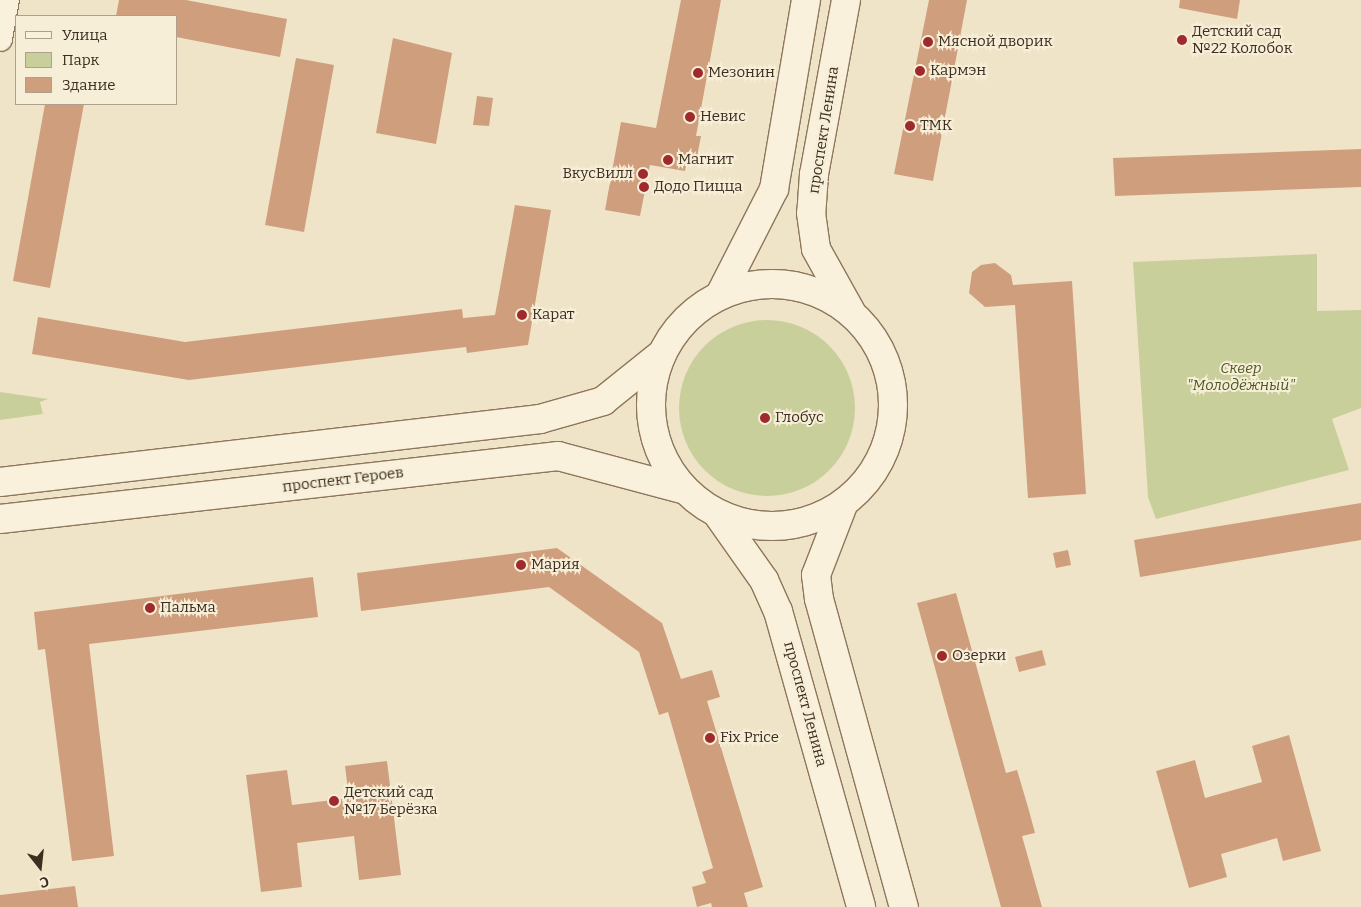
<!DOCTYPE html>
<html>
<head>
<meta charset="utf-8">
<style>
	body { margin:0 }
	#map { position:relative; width:1361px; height:907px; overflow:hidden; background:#f0e4c8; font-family:Bitter,serif }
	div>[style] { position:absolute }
	.green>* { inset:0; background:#c9cf9b }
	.round { border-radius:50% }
	.building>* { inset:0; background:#cf9f7d }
	.roads { filter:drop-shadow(1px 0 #8d765c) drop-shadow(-1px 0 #8d765c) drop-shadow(0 1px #8d765c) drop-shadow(0 -1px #8d765c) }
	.minor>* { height:24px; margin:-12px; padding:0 12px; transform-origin:12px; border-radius:12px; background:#faf1dc }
	.tertiary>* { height:28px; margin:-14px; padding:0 14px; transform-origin:14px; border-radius:14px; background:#faf1dc }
	.secondary>* { height:28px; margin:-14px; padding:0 14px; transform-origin:14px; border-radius:14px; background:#faf1dc }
	.secondary>.ring { margin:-14px; padding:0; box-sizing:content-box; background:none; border:28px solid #faf1dc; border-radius:50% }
	.dots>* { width:14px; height:14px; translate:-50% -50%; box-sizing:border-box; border:2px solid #f7eed8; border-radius:50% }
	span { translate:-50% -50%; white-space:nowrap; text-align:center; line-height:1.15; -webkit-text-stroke:4px #f7eed8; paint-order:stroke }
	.poi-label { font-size:15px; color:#3d2e20 }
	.left { translate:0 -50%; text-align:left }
	.right { translate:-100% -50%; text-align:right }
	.street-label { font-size:15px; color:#3d2e20 }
	.park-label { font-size:15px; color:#4d5a26; font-style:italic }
	.legend { position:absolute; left:15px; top:15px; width:162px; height:90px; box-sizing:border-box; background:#f7eed8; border:1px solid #ada18e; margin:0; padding:6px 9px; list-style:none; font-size:15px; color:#3d2e20 }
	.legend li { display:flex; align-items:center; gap:10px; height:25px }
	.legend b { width:25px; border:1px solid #ada18e }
	.north { position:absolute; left:15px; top:842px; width:50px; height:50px; -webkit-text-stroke:4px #f7eed8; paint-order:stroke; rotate:164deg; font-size:14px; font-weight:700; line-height:20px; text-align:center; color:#3d2e20 }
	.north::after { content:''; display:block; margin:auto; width:18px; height:22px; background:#3d2e20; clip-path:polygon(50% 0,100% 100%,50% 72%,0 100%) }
</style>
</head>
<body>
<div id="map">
	<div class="green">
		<i style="clip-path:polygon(1317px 254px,1317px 311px,1361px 310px,1361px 408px,1332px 419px,1349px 470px,1156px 519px,1148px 497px,1133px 262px)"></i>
		<i class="round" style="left:679px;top:320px;width:176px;height:176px"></i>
		<i style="clip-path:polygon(0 392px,48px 399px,40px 402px,43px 414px,0 420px)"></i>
	</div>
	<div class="building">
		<i style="clip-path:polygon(119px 0,186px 0,287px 19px,280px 57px,176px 37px,176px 16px,116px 16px)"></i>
		<i style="clip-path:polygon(681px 0,721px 0,696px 136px,701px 136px,697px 157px,688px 156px,685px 171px,650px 165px,640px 216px,605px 210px,621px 122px,656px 128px)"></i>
		<i style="clip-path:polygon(929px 0,967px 0,933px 181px,894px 174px)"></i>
		<i style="clip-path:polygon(1180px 0,1240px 0,1237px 19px,1179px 8px)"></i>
		<i style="clip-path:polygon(393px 38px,452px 53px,436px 144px,376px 133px)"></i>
		<i style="clip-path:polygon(296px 58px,334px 65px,304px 232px,265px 225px)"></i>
		<i style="clip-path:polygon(477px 96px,493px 98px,489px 126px,473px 125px)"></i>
		<i style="clip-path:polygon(45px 104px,84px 104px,50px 288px,13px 281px)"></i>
		<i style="clip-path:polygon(1361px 149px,1361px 187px,1115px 196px,1113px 158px)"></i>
		<i style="clip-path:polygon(515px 205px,551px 210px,528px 345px,467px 353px,466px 347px,189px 380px,32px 354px,38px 317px,185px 342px,462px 309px,463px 318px,495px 315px)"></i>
		<i style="clip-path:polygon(995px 263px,1011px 275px,1013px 285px,1072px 281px,1086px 494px,1028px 498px,1015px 305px,985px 307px,969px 293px,972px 272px,981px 265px)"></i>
		<i style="clip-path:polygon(1361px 503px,1361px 540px,1140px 577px,1134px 540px)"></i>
		<i style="clip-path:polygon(557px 548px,662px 623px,681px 679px,712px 670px,720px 697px,707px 701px,763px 887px,744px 893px,748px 907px,712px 907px,711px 903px,697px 907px,692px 887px,706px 883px,702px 872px,713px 868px,668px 712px,659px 715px,639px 652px,549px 587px,361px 611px,357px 573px)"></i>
		<i style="clip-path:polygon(1068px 550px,1071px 565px,1056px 568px,1053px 553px)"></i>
		<i style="clip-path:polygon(313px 577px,318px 617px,89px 644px,114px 856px,72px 861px,45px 649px,38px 650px,34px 612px)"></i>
		<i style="clip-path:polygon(956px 593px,1006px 773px,1017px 770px,1028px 807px,1035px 833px,1022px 836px,1042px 907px,1001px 907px,917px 603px)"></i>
		<i style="clip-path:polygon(1042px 650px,1046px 665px,1019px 672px,1015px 657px)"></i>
		<i style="clip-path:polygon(1289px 735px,1321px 851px,1283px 861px,1277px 838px,1221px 854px,1227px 877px,1189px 888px,1156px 771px,1195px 760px,1205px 798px,1262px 782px,1252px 746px)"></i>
		<i style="clip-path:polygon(387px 761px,401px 875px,359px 880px,354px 836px,297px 843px,302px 887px,261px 892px,246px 775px,287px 770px,292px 805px,349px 798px,345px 766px)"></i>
		<i style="clip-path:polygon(75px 886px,78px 907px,0 907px,0 895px)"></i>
	</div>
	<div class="roads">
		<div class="minor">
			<i style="left:0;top:39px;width:40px;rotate:-80deg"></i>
		</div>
		<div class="tertiary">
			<i style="left:846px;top:0;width:177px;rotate:100.4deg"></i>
			<i style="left:814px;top:174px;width:39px;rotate:94deg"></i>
			<i style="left:811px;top:213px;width:36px;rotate:82deg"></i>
			<i style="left:816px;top:249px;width:72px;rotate:60.9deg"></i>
			<i style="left:721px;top:293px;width:117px;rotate:-63deg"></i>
			<i style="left:774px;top:189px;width:192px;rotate:-80.4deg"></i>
		</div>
		<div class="secondary">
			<i class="ring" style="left:651px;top:284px;width:214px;height:214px"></i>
			<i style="left:0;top:482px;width:544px;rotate:-6.65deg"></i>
			<i style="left:540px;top:419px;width:66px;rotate:-15.9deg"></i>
			<i style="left:603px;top:401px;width:72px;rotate:-38.8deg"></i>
			<i style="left:843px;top:505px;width:75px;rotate:111.1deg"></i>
			<i style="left:816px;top:575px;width:24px;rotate:83deg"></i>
			<i style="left:819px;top:599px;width:320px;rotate:74.6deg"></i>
			<i style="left:718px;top:515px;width:80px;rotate:54.7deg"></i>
			<i style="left:764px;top:580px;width:34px;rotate:66deg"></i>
			<i style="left:778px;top:611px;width:307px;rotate:74.3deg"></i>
			<i style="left:0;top:519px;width:562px;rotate:-6.44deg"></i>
			<i style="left:558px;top:456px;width:128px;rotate:14.9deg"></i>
		</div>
	</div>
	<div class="dots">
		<i style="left:1182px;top:40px;background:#9e2a2b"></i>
		<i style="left:928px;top:42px;background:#9e2a2b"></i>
		<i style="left:920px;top:71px;background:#9e2a2b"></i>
		<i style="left:698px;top:73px;background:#9e2a2b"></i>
		<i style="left:690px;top:117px;background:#9e2a2b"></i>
		<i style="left:910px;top:126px;background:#9e2a2b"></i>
		<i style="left:668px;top:160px;background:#9e2a2b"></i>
		<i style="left:643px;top:174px;background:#9e2a2b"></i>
		<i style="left:644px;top:187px;background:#9e2a2b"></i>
		<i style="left:522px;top:315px;background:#9e2a2b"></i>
		<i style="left:765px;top:418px;background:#9e2a2b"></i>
		<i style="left:521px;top:565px;background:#9e2a2b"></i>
		<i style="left:150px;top:608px;background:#9e2a2b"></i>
		<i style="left:942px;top:656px;background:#9e2a2b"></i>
		<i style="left:710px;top:738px;background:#9e2a2b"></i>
		<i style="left:334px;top:801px;background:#9e2a2b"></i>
	</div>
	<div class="poi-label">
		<span class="left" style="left:1192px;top:40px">Детский сад<br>№22 Колобок</span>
		<span class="left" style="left:938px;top:42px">Мясной дворик</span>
		<span class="left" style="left:930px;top:71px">Кармэн</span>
		<span class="left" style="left:708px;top:73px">Мезонин</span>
		<span class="left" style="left:700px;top:117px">Невис</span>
		<span class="left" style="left:920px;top:126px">ТМК</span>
		<span class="left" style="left:678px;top:160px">Магнит</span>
		<span class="right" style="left:633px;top:174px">ВкусВилл</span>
		<span class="left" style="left:654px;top:187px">Додо Пицца</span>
		<span class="left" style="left:532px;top:315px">Карат</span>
		<span class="left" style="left:775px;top:418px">Глобус</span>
		<span class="left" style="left:531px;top:565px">Мария</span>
		<span class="left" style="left:160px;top:608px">Пальма</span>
		<span class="left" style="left:952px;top:656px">Озерки</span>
		<span class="left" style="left:720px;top:738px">Fix Price</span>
		<span class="left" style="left:344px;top:801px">Детский сад<br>№17 Берёзка</span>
	</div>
	<div class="street-label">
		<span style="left:824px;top:130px;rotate:-81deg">проспект Ленина</span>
		<span style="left:343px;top:480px;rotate:-7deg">проспект Героев</span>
		<span style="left:805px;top:704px;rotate:75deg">проспект Ленина</span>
	</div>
	<div class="park-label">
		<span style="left:1241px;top:377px">Сквер<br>"Молодёжный"</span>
	</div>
	<ul class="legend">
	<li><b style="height:6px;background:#faf1dc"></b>Улица</li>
	<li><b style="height:14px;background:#c9cf9b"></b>Парк</li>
	<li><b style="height:14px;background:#cf9f7d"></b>Здание</li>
	</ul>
	<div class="north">С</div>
</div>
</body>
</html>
